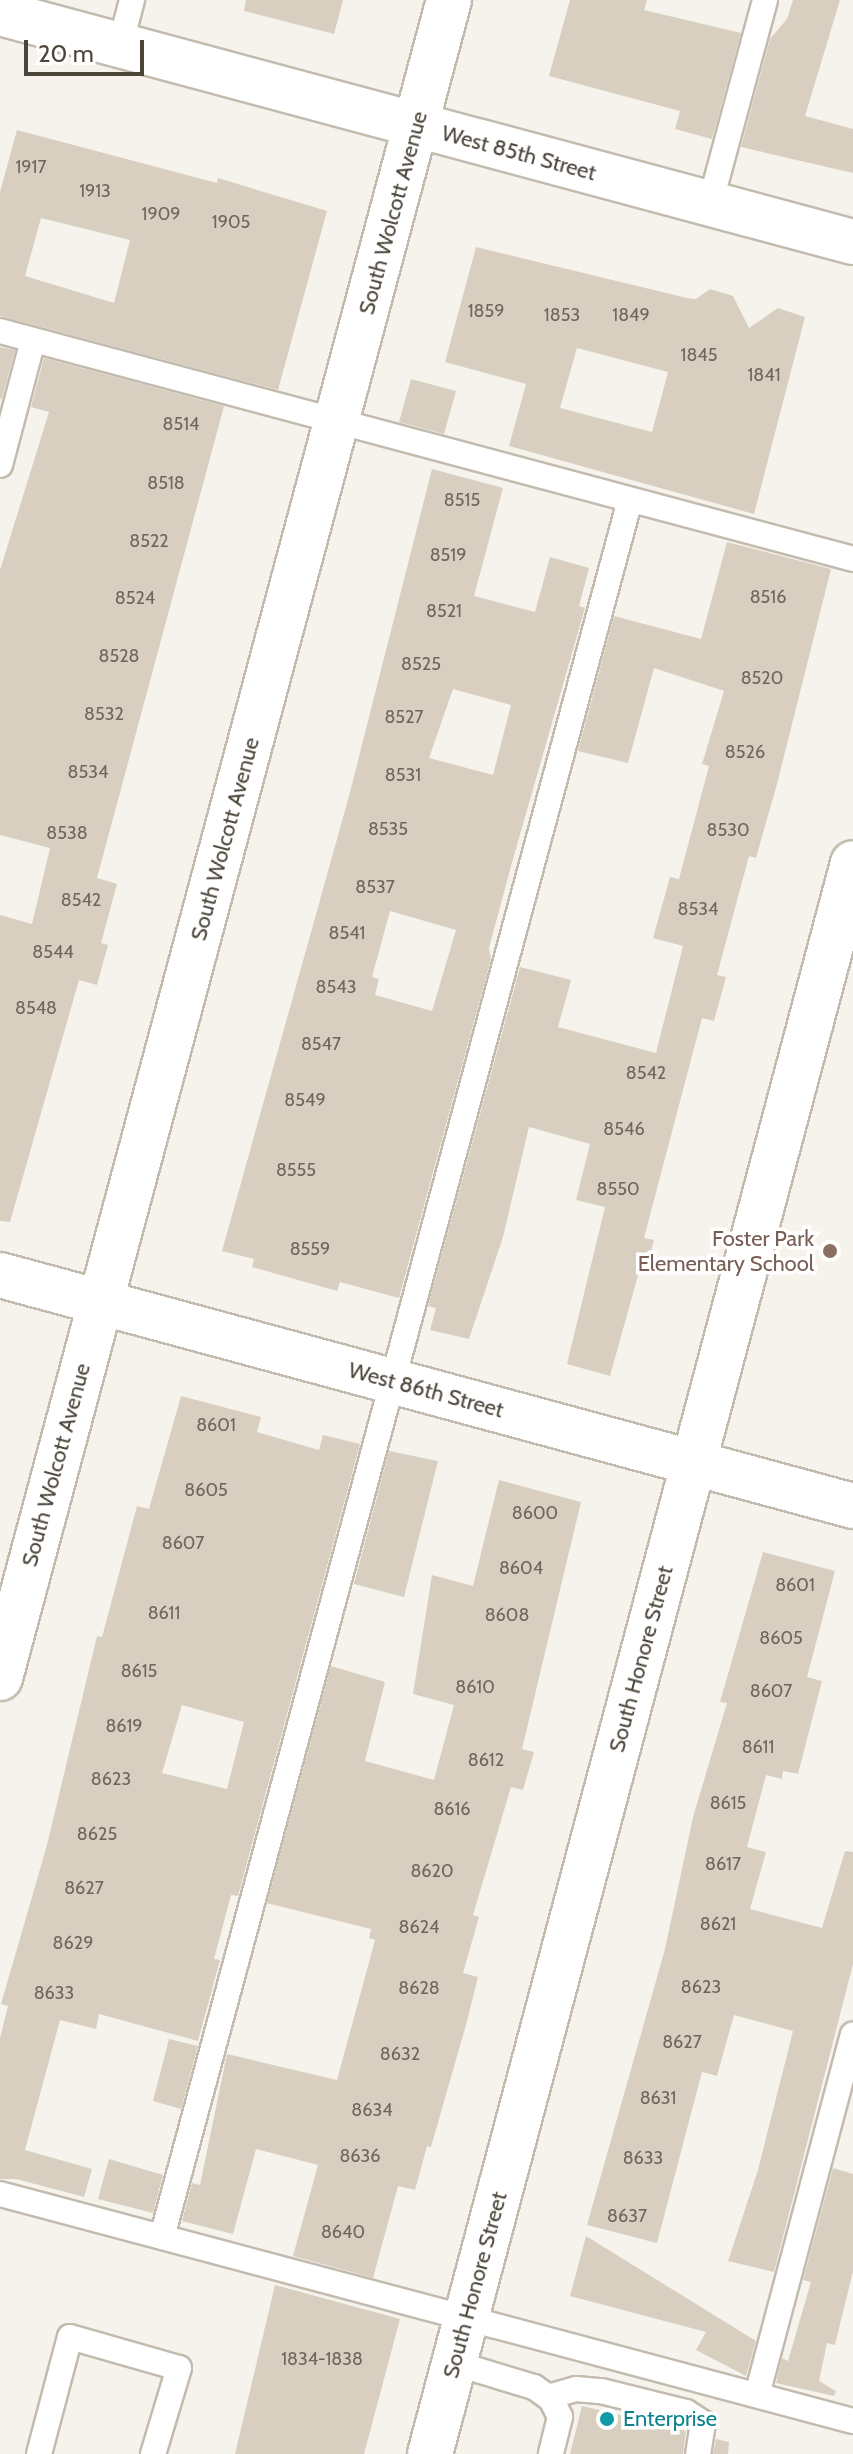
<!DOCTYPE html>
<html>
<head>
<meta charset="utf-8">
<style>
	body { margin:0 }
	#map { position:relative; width:853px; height:2454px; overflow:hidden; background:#f6f3ec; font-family:Cabin,sans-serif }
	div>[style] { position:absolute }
	.building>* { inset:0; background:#d8cfc1 }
	.roads { filter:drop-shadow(2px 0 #c2bbae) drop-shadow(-2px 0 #c2bbae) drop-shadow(0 2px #c2bbae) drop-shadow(0 -2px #c2bbae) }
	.service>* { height:24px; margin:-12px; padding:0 12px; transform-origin:12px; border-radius:12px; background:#fff }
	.minor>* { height:44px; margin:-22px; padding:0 22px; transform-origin:22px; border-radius:22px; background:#fff }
	.dots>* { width:22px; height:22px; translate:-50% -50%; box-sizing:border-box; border:4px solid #fff; border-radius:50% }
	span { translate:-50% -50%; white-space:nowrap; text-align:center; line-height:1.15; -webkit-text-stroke:7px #fff; paint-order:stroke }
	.number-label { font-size:18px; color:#6e675b }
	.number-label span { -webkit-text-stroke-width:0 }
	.street-label { font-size:22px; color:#4b4439 }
	.education-label { font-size:22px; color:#785e54 }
	.right { translate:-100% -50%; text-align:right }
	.culture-label { font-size:22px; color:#0d838f }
	.left { translate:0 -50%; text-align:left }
	.scale { position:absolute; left:24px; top:40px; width:120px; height:36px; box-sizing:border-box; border:4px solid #4b4439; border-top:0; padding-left:10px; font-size:24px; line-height:28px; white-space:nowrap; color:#4b4439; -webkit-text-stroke:6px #fff; paint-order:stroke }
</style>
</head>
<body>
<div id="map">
	<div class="building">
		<i style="clip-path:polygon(246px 0,343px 0,334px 34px,244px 11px)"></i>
		<i style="clip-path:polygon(570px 0,647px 0,644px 10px,741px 33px,712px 139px,675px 129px,680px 111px,549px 76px)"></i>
		<i style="clip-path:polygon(793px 0,840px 0,805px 116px,853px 129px,853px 173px,741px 147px,770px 39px,787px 19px)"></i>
		<i style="clip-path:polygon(evenodd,17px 130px,217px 183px,218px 178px,327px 211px,278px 390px,0 316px,0 192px,17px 130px,41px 218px,130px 240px,114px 303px,25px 276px,41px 218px)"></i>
		<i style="clip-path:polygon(evenodd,476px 247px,687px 298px,696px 299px,710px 289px,733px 296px,749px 328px,778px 308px,805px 317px,754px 514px,509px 446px,526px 384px,445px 362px,476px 247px,577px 348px,668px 372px,652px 432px,560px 408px,577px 348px)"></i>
		<i style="clip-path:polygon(0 347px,15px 350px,2px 399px,0 399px)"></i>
		<i style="clip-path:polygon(44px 358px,224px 406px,97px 878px,117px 884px,101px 943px,108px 945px,97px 985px,79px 980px,10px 1222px,0 1221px,0 915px,32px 924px,50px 848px,0 835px,0 570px,49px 412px,31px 407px)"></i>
		<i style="clip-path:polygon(411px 379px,456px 391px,444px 434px,399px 422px)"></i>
		<i style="clip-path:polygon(evenodd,432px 469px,503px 488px,474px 596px,535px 612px,550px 557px,589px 568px,579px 606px,585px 608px,511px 866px,489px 948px,491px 959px,399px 1298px,340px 1282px,337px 1291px,252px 1267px,254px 1259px,222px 1251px,349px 796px,432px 469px,453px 689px,511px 705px,493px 775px,429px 758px,453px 689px,432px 469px,390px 911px,456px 930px,432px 1011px,375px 995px,379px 979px,372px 977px,390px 911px)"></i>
		<i style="clip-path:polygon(727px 542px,831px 569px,777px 784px,756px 858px,749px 856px,717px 975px,726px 977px,714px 1021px,702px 1018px,644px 1238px,654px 1240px,645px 1274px,639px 1272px,610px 1376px,567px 1364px,605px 1207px,576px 1200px,590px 1144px,529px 1127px,503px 1237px,469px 1339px,430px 1330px,436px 1308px,428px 1306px,520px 967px,571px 980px,558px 1027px,656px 1053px,683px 946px,653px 938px,670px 877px,679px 879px,709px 766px,702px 764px,724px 691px,654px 668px,628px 763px,578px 751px,614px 616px,701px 639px)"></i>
		<i style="clip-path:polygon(evenodd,181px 1396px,261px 1417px,257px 1432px,319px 1450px,323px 1435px,360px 1444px,238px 1896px,231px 1895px,214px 1959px,220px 1960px,198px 2041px,99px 2014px,96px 2029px,60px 2020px,25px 2150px,92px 2169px,84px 2197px,16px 2179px,0 2179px,0 2038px,8px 2006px,1px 2004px,47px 1845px,97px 1636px,102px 1637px,137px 1506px,149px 1509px,181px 1396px,182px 1705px,244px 1722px,227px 1789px,162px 1773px,182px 1705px)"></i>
		<i style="clip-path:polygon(389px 1451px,438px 1461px,404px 1597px,354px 1584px)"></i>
		<i style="clip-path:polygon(499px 1480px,581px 1502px,522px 1749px,534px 1752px,523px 1790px,511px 1787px,473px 1915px,479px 1917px,463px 1973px,478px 1977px,466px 2025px,431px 2147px,427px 2146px,415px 2190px,398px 2186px,373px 2278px,293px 2256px,318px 2165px,256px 2149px,233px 2234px,182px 2221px,192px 2183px,200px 2185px,227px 2054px,337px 2080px,375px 1940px,369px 1938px,371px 1929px,267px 1903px,331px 1666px,385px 1682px,365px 1761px,434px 1780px,454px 1705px,413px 1694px,432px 1575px,473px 1586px)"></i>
		<i style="clip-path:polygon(763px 1552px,835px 1571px,807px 1677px,822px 1681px,798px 1774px,783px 1771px,782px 1779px,766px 1775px,747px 1847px,766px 1852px,750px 1909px,822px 1928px,845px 1851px,853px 1852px,853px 1964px,774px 2272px,728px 2261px,758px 2170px,793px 2031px,734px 2015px,717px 2076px,702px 2072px,657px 2243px,587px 2225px,665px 1949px,693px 1817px,727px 1703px,720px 1702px)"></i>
		<i style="clip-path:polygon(169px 2039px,198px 2046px,181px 2109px,153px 2101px)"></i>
		<i style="clip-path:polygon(109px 2159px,163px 2175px,153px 2213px,98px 2199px)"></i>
		<i style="clip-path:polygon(833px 2168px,853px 2174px,853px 2271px,835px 2345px,827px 2343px,819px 2381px,836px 2391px,834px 2396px,776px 2383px,782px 2358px,788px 2361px,811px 2282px,803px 2280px)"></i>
		<i style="clip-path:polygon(586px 2236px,756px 2341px,746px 2376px,696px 2350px,706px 2332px,570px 2296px)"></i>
		<i style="clip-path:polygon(275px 2285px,400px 2319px,364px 2454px,235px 2454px)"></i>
		<i style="clip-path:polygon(582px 2406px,686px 2431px,683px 2454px,570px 2454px)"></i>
		<i style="clip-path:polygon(716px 2439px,729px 2442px,728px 2454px,713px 2454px)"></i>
	</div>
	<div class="roads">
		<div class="service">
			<i style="left:120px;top:46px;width:48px;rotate:-75.4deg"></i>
			<i style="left:710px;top:204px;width:211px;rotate:-74.9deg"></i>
			<i style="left:0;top:331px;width:883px;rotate:14.96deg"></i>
			<i style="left:0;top:465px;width:129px;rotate:-75.2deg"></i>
			<i style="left:0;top:2194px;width:883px;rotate:14.9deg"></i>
			<i style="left:162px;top:2237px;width:1799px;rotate:-74.92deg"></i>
			<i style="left:454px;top:2363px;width:84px;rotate:16.7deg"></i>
			<i style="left:534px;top:2387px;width:21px;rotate:35deg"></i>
			<i style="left:551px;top:2399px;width:20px;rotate:63deg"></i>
			<i style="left:560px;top:2417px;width:38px;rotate:104deg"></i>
			<i style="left:757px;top:2395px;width:373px;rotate:-75.1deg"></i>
			<i style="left:548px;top:2397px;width:29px;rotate:-16deg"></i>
			<i style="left:576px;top:2389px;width:25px;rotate:5deg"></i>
			<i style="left:601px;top:2391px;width:88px;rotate:13.9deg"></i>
			<i style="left:686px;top:2412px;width:20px;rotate:33deg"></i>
			<i style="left:703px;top:2423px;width:31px;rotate:99deg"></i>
			<i style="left:39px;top:2454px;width:121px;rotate:-75.2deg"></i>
			<i style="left:70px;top:2337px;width:113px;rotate:15.9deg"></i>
			<i style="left:179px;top:2368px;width:90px;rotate:106.8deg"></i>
		</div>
		<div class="minor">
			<i style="left:0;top:13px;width:883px;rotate:15.03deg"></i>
			<i style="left:0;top:1275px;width:884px;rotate:15.15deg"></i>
			<i style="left:0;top:1678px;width:1737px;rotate:-75.02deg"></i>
			<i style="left:430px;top:2454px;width:1646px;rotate:-75.11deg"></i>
		</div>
	</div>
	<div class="dots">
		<i style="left:830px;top:1251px;background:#8d6e63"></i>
		<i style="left:607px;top:2419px;background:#0f9aa8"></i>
	</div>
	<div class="number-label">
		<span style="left:31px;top:167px">1917</span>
		<span style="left:95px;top:191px">1913</span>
		<span style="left:161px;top:214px">1909</span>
		<span style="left:231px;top:222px">1905</span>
		<span style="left:486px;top:311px">1859</span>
		<span style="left:562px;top:315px">1853</span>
		<span style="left:631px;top:315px">1849</span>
		<span style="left:699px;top:355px">1845</span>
		<span style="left:764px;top:375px">1841</span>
		<span style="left:181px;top:424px">8514</span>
		<span style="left:166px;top:483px">8518</span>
		<span style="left:462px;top:500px">8515</span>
		<span style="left:149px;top:541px">8522</span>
		<span style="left:448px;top:555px">8519</span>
		<span style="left:768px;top:597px">8516</span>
		<span style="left:135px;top:598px">8524</span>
		<span style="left:444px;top:611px">8521</span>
		<span style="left:119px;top:656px">8528</span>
		<span style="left:421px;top:664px">8525</span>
		<span style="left:762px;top:678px">8520</span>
		<span style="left:104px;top:714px">8532</span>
		<span style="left:404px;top:717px">8527</span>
		<span style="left:745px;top:752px">8526</span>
		<span style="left:88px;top:772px">8534</span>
		<span style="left:403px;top:775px">8531</span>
		<span style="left:388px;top:829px">8535</span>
		<span style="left:728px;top:830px">8530</span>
		<span style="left:67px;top:833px">8538</span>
		<span style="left:375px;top:887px">8537</span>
		<span style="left:81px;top:900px">8542</span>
		<span style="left:698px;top:909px">8534</span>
		<span style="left:347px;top:933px">8541</span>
		<span style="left:53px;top:952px">8544</span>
		<span style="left:336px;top:987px">8543</span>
		<span style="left:36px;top:1008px">8548</span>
		<span style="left:321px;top:1044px">8547</span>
		<span style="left:646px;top:1073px">8542</span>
		<span style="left:305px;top:1100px">8549</span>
		<span style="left:624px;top:1129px">8546</span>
		<span style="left:296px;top:1170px">8555</span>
		<span style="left:618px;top:1189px">8550</span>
		<span style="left:310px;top:1249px">8559</span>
		<span style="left:216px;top:1425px">8601</span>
		<span style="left:206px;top:1490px">8605</span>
		<span style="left:535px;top:1513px">8600</span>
		<span style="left:183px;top:1543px">8607</span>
		<span style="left:521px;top:1568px">8604</span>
		<span style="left:795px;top:1585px">8601</span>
		<span style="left:164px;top:1613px">8611</span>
		<span style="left:507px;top:1615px">8608</span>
		<span style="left:781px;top:1638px">8605</span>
		<span style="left:139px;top:1671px">8615</span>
		<span style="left:475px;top:1687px">8610</span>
		<span style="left:771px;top:1691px">8607</span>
		<span style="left:124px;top:1726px">8619</span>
		<span style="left:758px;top:1747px">8611</span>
		<span style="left:486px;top:1760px">8612</span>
		<span style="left:111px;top:1779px">8623</span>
		<span style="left:728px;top:1803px">8615</span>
		<span style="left:452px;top:1809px">8616</span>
		<span style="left:97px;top:1834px">8625</span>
		<span style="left:723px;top:1864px">8617</span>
		<span style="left:432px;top:1871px">8620</span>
		<span style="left:84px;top:1888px">8627</span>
		<span style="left:718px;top:1924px">8621</span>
		<span style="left:419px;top:1927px">8624</span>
		<span style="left:73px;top:1943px">8629</span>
		<span style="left:701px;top:1987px">8623</span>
		<span style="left:419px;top:1988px">8628</span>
		<span style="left:54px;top:1993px">8633</span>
		<span style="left:682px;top:2042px">8627</span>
		<span style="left:400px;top:2054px">8632</span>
		<span style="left:658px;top:2098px">8631</span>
		<span style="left:372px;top:2110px">8634</span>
		<span style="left:360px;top:2156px">8636</span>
		<span style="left:643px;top:2158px">8633</span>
		<span style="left:627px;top:2216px">8637</span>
		<span style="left:343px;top:2232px">8640</span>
		<span style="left:322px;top:2359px">1834-1838</span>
	</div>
	<div class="street-label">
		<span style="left:519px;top:153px;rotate:15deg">West 85th Street</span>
		<span style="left:393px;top:213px;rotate:-75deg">South Wolcott Avenue</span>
		<span style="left:225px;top:839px;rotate:-75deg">South Wolcott Avenue</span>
		<span style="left:426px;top:1390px;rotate:15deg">West 86th Street</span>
		<span style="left:56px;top:1465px;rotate:-75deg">South Wolcott Avenue</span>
		<span style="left:641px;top:1659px;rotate:-75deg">South Honore Street</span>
		<span style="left:475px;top:2285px;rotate:-75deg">South Honore Street</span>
	</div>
	<div class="education-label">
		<span class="right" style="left:814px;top:1251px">Foster Park<br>Elementary School</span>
	</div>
	<div class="culture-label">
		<span class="left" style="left:623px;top:2419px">Enterprise</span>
	</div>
	<div class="scale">20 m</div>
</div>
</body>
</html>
